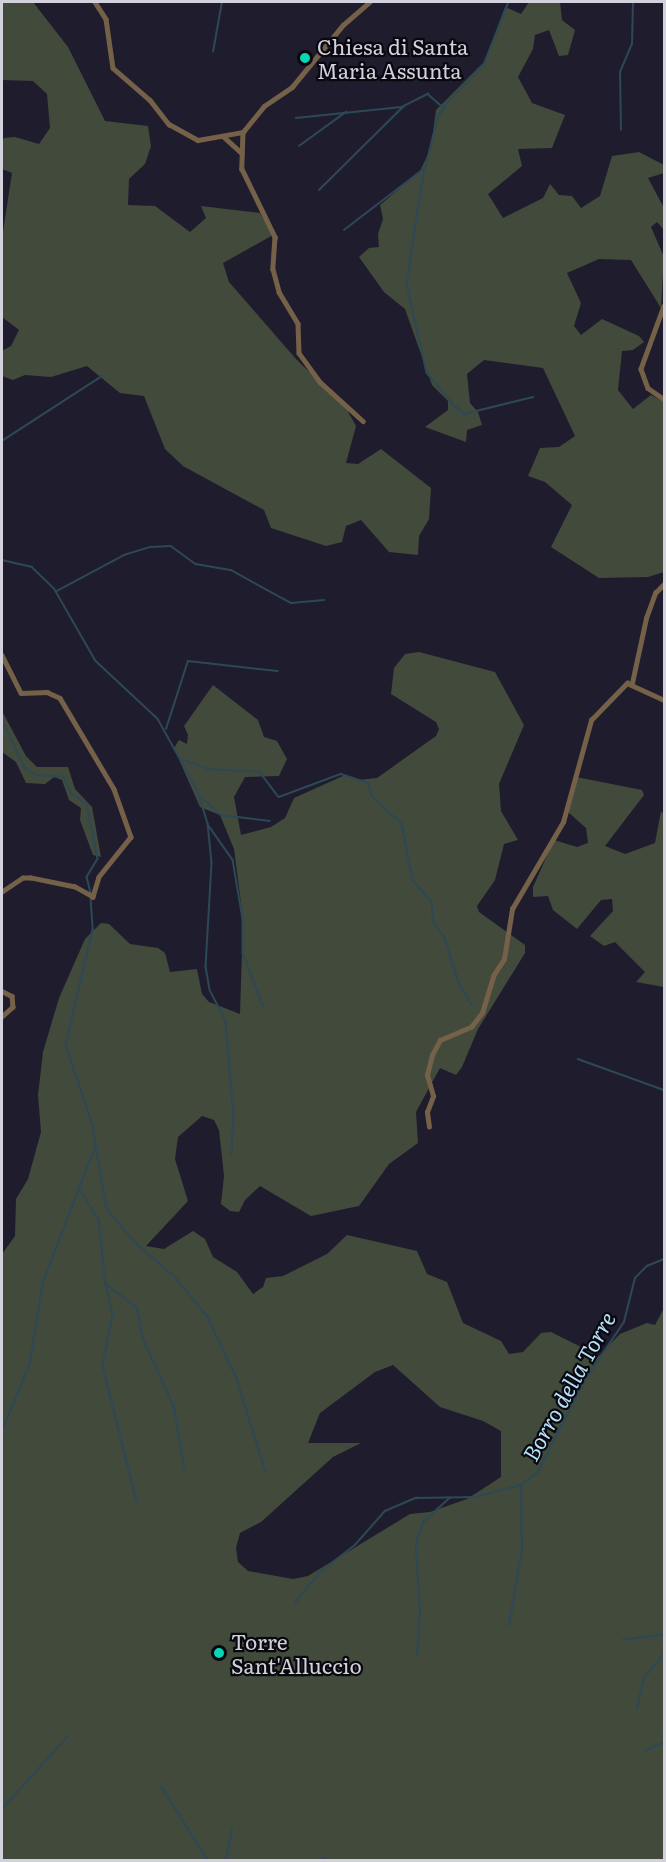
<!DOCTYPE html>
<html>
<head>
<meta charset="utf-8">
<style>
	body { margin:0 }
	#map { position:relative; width:666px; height:1862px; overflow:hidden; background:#1f1d2d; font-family:Literata,serif }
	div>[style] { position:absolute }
	.green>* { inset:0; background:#414a3b }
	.stream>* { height:1.5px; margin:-0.75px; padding:0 0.75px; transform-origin:0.75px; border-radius:0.75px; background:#2d4856 }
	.minor>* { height:4.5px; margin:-2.25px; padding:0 2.25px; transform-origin:2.25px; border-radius:2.25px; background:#756148 }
	.dots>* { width:16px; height:16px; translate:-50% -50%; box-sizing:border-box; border:3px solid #09080f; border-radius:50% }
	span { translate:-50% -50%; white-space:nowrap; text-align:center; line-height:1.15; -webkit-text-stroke:4.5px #09080f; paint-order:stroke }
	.poi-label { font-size:21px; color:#d2d1dc }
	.left { translate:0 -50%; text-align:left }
	.water-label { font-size:22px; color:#b5e1fa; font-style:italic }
	.frame { position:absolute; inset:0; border:3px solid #d2d1dc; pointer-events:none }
</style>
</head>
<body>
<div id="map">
	<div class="green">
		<i style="clip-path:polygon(2px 2px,33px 2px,68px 47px,105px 121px,148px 126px,151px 146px,145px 164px,129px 179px,128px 205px,155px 206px,190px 232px,206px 218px,201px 206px,260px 213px,273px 235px,223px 263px,229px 282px,296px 359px,346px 408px,356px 426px,346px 463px,358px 464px,381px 449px,431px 488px,429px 519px,419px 536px,418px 555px,389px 552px,361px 520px,346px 526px,342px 542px,326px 546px,271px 528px,264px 510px,183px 466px,165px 449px,144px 396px,120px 393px,87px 366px,51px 377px,25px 375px,13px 380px,2px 376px,2px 351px,11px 346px,19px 330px,2px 317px,2px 238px,12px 173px,2px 169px,2px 143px,4px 138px,15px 137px,39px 144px,50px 128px,47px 94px,33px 81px,2px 80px)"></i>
		<i style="clip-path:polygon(529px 2px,560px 2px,562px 20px,575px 30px,568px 55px,559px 56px,549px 30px,535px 35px,533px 49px,518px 77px,532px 103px,565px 115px,552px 148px,518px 149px,522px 166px,488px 194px,503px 218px,543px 198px,550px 184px,559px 195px,572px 196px,581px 208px,600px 196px,612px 156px,639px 152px,664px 165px,664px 173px,648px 178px,664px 208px,664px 230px,657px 222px,651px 227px,664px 257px,661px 308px,631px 260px,599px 259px,567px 273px,581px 303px,574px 326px,581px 335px,602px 319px,639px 336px,644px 342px,633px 350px,622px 351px,618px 390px,633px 409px,651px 395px,664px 402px,664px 572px,648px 577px,599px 578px,551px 547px,572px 505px,545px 482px,528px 476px,540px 448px,559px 447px,575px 436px,543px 368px,484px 360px,467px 374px,470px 403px,478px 412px,482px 425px,467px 430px,466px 442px,425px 427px,448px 410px,448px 401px,432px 385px,405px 309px,384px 292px,359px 257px,369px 248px,379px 247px,378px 234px,383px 219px,380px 205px,420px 171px,431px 148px,436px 110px,485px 61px,505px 7px,521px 14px)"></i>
		<i style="clip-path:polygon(evenodd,419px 652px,495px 672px,524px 725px,499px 784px,501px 811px,518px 840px,504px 844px,495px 880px,477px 906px,479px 912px,525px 945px,525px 953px,478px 1029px,462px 1067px,456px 1075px,440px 1068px,416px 1112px,418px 1143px,389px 1164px,359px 1206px,311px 1216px,260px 1186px,245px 1200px,239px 1212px,230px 1211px,221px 1204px,224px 1176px,219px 1130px,214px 1120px,202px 1116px,178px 1137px,175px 1159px,188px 1201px,146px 1246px,164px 1249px,193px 1231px,205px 1239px,213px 1257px,237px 1272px,253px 1294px,263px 1287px,266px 1278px,283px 1276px,327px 1254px,347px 1235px,417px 1251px,427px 1274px,447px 1282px,463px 1323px,501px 1341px,509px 1354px,523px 1352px,541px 1333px,551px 1332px,599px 1356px,620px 1334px,647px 1323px,655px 1325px,664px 1308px,664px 1860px,2px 1860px,2px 1254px,15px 1236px,16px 1199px,28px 1179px,41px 1132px,38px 1095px,43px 1052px,59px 998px,85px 939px,101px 923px,109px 924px,130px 944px,158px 948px,165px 953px,170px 972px,197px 969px,202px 994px,209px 1002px,240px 1014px,243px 919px,234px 849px,220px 815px,200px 807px,174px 748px,179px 740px,187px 744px,188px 735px,184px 726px,213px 685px,258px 720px,264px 737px,277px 741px,287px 759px,279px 776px,245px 777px,234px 797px,241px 835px,271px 827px,285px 818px,294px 798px,345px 775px,358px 780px,377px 778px,436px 736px,439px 729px,436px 722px,391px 694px,394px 668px,405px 654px,419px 652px,393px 1365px,440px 1407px,483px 1421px,501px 1431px,501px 1477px,467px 1499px,430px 1512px,410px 1514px,308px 1576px,293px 1579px,248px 1571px,238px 1562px,236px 1548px,240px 1533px,261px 1522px,333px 1457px,361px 1443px,308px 1443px,320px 1413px,375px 1372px,393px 1365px)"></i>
		<i style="clip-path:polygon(2px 711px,26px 756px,37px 767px,68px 767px,75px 789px,92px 807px,101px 857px,93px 855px,80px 820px,81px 808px,69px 800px,62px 780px,54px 777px,45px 784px,26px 783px,16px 762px,2px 752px)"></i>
		<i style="clip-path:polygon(576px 777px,642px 790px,644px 795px,605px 846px,625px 854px,655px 843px,661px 811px,664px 815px,664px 987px,636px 982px,645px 972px,615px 942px,604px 946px,590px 936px,613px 911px,612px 899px,601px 900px,577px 929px,553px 910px,548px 896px,533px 897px,533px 887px,554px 840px,577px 847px,588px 843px,586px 828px,568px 812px)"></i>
	</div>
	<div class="stream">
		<i style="left:509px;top:2px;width:68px;rotate:111.6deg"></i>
		<i style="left:484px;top:65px;width:53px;rotate:134.2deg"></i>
		<i style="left:447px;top:103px;width:17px;rotate:121deg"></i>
		<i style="left:438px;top:118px;width:63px;rotate:103.8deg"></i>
		<i style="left:423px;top:179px;width:106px;rotate:98.7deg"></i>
		<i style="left:407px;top:284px;width:91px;rotate:77.3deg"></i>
		<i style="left:427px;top:373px;width:38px;rotate:50deg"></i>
		<i style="left:451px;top:402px;width:18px;rotate:43deg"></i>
		<i style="left:464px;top:414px;width:71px;rotate:-13.8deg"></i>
		<i style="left:213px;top:52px;width:51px;rotate:-79.8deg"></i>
		<i style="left:296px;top:118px;width:108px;rotate:-5.9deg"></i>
		<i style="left:621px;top:130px;width:58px;rotate:-91deg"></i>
		<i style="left:620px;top:72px;width:30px;rotate:-67deg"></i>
		<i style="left:632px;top:44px;width:42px;rotate:-88.6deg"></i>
		<i style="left:299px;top:146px;width:58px;rotate:-35.9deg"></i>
		<i style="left:319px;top:190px;width:120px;rotate:-44.7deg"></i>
		<i style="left:404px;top:106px;width:27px;rotate:-27deg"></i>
		<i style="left:428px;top:94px;width:20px;rotate:41deg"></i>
		<i style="left:344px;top:230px;width:103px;rotate:-37.5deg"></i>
		<i style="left:2px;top:441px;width:119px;rotate:-33deg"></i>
		<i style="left:2px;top:560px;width:31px;rotate:13deg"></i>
		<i style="left:32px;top:567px;width:30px;rotate:44deg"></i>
		<i style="left:54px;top:588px;width:84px;rotate:60.1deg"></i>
		<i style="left:96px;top:661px;width:85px;rotate:43.1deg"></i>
		<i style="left:158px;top:719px;width:82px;rotate:60.9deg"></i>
		<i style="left:198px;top:791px;width:34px;rotate:73deg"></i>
		<i style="left:208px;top:823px;width:40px;rotate:84.3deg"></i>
		<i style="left:212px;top:863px;width:104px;rotate:93.3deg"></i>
		<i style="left:206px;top:967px;width:23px;rotate:80deg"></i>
		<i style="left:210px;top:990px;width:35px;rotate:63deg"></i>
		<i style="left:226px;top:1021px;width:93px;rotate:85.1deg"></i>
		<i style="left:234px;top:1114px;width:40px;rotate:92.9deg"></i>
		<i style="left:57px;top:591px;width:76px;rotate:-28.2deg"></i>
		<i style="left:124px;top:555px;width:28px;rotate:-17deg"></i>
		<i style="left:151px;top:547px;width:20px;rotate:-3deg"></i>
		<i style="left:171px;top:546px;width:31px;rotate:36deg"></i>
		<i style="left:196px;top:564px;width:36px;rotate:10deg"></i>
		<i style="left:231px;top:570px;width:68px;rotate:28.8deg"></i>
		<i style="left:291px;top:603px;width:33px;rotate:-5deg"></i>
		<i style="left:2px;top:719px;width:54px;rotate:64.9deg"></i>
		<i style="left:25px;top:768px;width:13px;rotate:32deg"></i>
		<i style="left:36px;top:775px;width:28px;rotate:4deg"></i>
		<i style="left:64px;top:777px;width:17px;rotate:66deg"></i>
		<i style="left:71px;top:793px;width:19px;rotate:35deg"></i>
		<i style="left:87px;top:804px;width:56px;rotate:78.7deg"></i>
		<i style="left:98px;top:859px;width:21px;rotate:121deg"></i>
		<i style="left:87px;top:877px;width:16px;rotate:76deg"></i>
		<i style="left:166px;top:729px;width:71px;rotate:-72.1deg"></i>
		<i style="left:188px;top:661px;width:90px;rotate:6.4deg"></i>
		<i style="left:184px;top:760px;width:27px;rotate:20deg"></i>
		<i style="left:209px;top:769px;width:51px;rotate:3.4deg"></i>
		<i style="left:260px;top:772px;width:31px;rotate:53deg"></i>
		<i style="left:279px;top:797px;width:66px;rotate:-20.4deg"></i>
		<i style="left:341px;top:774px;width:29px;rotate:18deg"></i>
		<i style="left:369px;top:783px;width:13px;rotate:77deg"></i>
		<i style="left:372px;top:796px;width:41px;rotate:43deg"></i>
		<i style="left:402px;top:824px;width:57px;rotate:78.9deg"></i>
		<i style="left:413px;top:880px;width:29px;rotate:49deg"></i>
		<i style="left:432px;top:902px;width:21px;rotate:85deg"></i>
		<i style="left:434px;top:923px;width:19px;rotate:54deg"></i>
		<i style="left:445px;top:938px;width:47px;rotate:72.7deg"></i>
		<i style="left:459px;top:983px;width:26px;rotate:59deg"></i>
		<i style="left:201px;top:797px;width:27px;rotate:42deg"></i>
		<i style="left:221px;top:815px;width:49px;rotate:7deg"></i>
		<i style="left:209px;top:826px;width:42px;rotate:54.8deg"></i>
		<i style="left:233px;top:860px;width:60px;rotate:80.4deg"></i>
		<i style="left:243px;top:919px;width:34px;rotate:90deg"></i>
		<i style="left:243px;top:953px;width:56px;rotate:69deg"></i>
		<i style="left:91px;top:898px;width:32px;rotate:86deg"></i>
		<i style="left:93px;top:930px;width:118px;rotate:103.2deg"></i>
		<i style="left:66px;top:1045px;width:84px;rotate:71.4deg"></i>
		<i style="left:93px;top:1125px;width:85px;rotate:80.5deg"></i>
		<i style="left:107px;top:1209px;width:43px;rotate:49.7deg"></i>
		<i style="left:135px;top:1242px;width:55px;rotate:41.3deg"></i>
		<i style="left:176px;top:1278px;width:50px;rotate:50.6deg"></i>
		<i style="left:208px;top:1317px;width:68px;rotate:64.9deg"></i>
		<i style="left:237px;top:1379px;width:97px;rotate:72.7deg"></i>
		<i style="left:578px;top:1059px;width:91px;rotate:19.8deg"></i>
		<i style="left:78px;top:1187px;width:38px;rotate:57deg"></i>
		<i style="left:99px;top:1219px;width:65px;rotate:83.9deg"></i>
		<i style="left:106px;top:1284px;width:31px;rotate:77deg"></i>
		<i style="left:113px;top:1314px;width:53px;rotate:100.9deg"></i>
		<i style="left:103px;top:1366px;width:140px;rotate:76deg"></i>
		<i style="left:106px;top:1284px;width:39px;rotate:37deg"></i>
		<i style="left:137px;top:1307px;width:32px;rotate:79deg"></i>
		<i style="left:143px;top:1338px;width:75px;rotate:65.5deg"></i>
		<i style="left:174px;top:1406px;width:64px;rotate:80.1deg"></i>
		<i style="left:2px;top:1431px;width:74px;rotate:-67.6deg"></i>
		<i style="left:30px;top:1363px;width:82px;rotate:-80.9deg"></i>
		<i style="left:43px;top:1282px;width:147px;rotate:-68.9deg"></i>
		<i style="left:295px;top:1603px;width:40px;rotate:-51deg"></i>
		<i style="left:320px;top:1572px;width:44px;rotate:-37.6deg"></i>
		<i style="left:355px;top:1545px;width:45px;rotate:-48.6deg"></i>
		<i style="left:385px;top:1511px;width:34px;rotate:-23deg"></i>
		<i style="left:416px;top:1498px;width:59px;rotate:-1deg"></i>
		<i style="left:475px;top:1497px;width:48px;rotate:-14.6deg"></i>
		<i style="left:521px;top:1485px;width:21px;rotate:-37deg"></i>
		<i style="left:538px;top:1472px;width:103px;rotate:-62.9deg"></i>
		<i style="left:585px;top:1380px;width:70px;rotate:-56.1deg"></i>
		<i style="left:624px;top:1322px;width:45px;rotate:-76deg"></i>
		<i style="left:635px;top:1278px;width:17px;rotate:-45deg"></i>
		<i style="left:647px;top:1266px;width:18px;rotate:-22deg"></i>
		<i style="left:509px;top:1626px;width:78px;rotate:-80.4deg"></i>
		<i style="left:522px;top:1549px;width:64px;rotate:-90.9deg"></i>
		<i style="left:622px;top:1640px;width:42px;rotate:-8.1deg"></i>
		<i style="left:417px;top:1655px;width:43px;rotate:-86deg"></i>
		<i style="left:420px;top:1612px;width:68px;rotate:-93.4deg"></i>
		<i style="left:416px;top:1544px;width:23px;rotate:-72deg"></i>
		<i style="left:423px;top:1522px;width:36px;rotate:-42deg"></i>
		<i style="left:637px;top:1708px;width:31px;rotate:-77deg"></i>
		<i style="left:644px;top:1678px;width:31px;rotate:-50deg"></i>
		<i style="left:644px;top:1751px;width:22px;rotate:-24deg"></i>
		<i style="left:161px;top:1786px;width:88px;rotate:57.6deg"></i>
		<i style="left:2px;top:1801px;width:25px;rotate:90deg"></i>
		<i style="left:3px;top:1808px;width:97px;rotate:-47.9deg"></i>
		<i style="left:226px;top:1860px;width:31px;rotate:-79deg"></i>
		<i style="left:320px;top:1860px;width:5px;rotate:-22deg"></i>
	</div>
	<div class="minor">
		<i style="left:95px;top:2px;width:20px;rotate:57deg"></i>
		<i style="left:106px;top:19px;width:49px;rotate:81.9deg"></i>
		<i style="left:113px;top:68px;width:49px;rotate:40.9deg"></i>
		<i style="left:150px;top:100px;width:31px;rotate:52deg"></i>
		<i style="left:169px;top:124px;width:33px;rotate:29deg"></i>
		<i style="left:198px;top:140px;width:46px;rotate:-10.1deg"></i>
		<i style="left:243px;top:132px;width:37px;rotate:92deg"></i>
		<i style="left:242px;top:169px;width:76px;rotate:64.1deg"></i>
		<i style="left:275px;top:237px;width:32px;rotate:94deg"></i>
		<i style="left:273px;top:269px;width:24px;rotate:75deg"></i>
		<i style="left:279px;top:292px;width:37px;rotate:59deg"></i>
		<i style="left:298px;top:324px;width:29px;rotate:88deg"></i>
		<i style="left:299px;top:353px;width:36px;rotate:54deg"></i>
		<i style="left:320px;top:382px;width:58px;rotate:42.2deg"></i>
		<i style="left:243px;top:132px;width:33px;rotate:-51deg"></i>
		<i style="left:264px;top:106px;width:34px;rotate:-34deg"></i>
		<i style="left:292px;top:87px;width:80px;rotate:-50.6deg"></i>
		<i style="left:343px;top:25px;width:35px;rotate:-41deg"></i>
		<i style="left:224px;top:137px;width:24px;rotate:42deg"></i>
		<i style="left:664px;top:306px;width:67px;rotate:110.1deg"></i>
		<i style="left:641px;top:369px;width:20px;rotate:70deg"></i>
		<i style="left:648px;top:388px;width:19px;rotate:35deg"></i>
		<i style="left:2px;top:655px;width:42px;rotate:63.4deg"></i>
		<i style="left:21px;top:693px;width:26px;rotate:-2deg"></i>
		<i style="left:47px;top:692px;width:14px;rotate:25deg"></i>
		<i style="left:60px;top:698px;width:106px;rotate:59.3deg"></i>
		<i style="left:114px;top:789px;width:51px;rotate:70.5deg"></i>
		<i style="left:131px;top:837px;width:51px;rotate:128.7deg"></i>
		<i style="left:99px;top:877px;width:21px;rotate:107deg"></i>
		<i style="left:93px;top:897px;width:21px;rotate:-151deg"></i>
		<i style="left:75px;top:887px;width:45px;rotate:-168.4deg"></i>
		<i style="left:31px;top:878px;width:8px;rotate:180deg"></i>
		<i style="left:23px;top:878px;width:25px;rotate:146deg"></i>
		<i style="left:632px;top:683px;width:66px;rotate:-77.8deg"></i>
		<i style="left:646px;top:618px;width:27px;rotate:-70deg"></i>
		<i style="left:655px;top:593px;width:13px;rotate:-45deg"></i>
		<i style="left:2px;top:991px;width:11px;rotate:27deg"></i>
		<i style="left:12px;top:996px;width:11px;rotate:85deg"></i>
		<i style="left:13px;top:1007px;width:15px;rotate:138deg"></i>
		<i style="left:429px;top:1127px;width:15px;rotate:-98deg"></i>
		<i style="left:427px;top:1112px;width:17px;rotate:-69deg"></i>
		<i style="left:433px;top:1096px;width:22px;rotate:-106deg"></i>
		<i style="left:427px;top:1075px;width:21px;rotate:-76deg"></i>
		<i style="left:432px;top:1055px;width:17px;rotate:-62deg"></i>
		<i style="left:440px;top:1040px;width:34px;rotate:-23deg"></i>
		<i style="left:471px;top:1027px;width:18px;rotate:-52deg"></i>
		<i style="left:482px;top:1013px;width:39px;rotate:-73deg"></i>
		<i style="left:493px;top:976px;width:20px;rotate:-57deg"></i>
		<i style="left:504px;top:959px;width:51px;rotate:-80.9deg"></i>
		<i style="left:512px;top:909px;width:101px;rotate:-59.6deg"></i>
		<i style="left:563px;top:822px;width:106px;rotate:-74.6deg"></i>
		<i style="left:591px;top:720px;width:52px;rotate:-45.8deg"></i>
		<i style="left:627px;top:683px;width:41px;rotate:24.7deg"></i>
	</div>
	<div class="dots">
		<i style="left:305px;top:58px;background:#06d5b6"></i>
		<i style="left:219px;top:1653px;background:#06d5b6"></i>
	</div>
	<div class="poi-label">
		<span class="left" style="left:317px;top:58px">Chiesa di Santa<br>Maria Assunta</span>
		<span class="left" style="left:231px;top:1653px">Torre<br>Sant'Alluccio</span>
	</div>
	<div class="water-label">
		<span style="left:568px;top:1386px;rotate:-61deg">Borro della Torre</span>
	</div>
	<div class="frame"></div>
</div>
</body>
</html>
